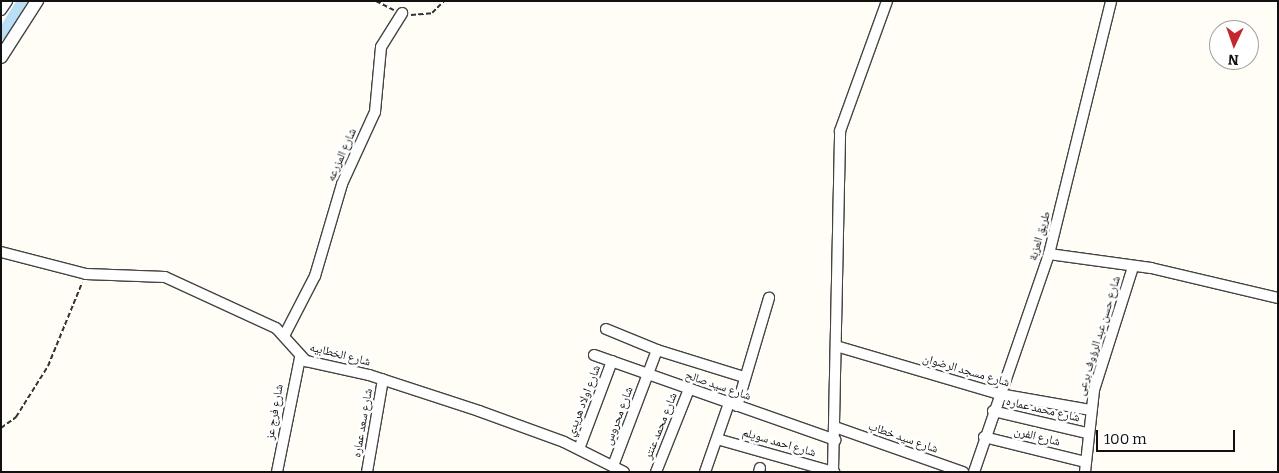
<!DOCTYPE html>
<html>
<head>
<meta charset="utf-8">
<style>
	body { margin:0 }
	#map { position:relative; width:1279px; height:473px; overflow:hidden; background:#fffdf5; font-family:Bitter,"Noto Naskh Arabic",serif }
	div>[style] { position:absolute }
	.canal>* { height:10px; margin:-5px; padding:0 5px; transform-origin:5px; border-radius:5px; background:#b9e0f7 }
	.path>* { height:2px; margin-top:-1px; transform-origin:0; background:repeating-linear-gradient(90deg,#333 0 5px,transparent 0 7.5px) }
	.roads { filter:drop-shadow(1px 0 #444) drop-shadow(-1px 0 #444) drop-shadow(0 1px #444) drop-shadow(0 -1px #444) }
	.minor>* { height:10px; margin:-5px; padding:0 5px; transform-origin:5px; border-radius:5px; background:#fff }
	.tertiary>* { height:12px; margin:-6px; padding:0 6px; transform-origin:6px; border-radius:6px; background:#fff }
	span { translate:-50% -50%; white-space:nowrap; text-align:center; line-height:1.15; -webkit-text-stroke:5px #fff; paint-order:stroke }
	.street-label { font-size:12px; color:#111 }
	.frame { position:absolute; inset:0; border:2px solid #111; pointer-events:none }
	.north { position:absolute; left:1209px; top:20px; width:50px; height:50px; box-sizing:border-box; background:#fff; border:1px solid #a0a0a0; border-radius:50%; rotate:183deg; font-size:14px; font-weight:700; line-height:20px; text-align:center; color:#111 }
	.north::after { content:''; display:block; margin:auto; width:18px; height:22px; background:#c4262e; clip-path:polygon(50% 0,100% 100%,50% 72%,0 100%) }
	.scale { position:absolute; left:1096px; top:430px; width:139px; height:22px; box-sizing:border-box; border:2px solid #111; border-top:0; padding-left:6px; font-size:15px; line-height:18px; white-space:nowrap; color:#111; -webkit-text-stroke:4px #fff; paint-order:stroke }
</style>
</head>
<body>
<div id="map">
	<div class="canal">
		<i style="left:1px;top:35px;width:40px;rotate:-58deg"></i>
	</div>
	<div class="path">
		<i style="left:376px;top:1px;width:20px;rotate:27deg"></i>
		<i style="left:411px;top:15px;width:21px;rotate:-5deg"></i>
		<i style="left:432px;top:13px;width:17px;rotate:-45deg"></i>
		<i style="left:1px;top:428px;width:19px;rotate:-36deg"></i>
		<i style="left:16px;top:417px;width:60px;rotate:-57.9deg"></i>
		<i style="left:48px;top:366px;width:90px;rotate:-67.7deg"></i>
	</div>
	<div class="roads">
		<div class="minor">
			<i style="left:1px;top:10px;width:11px;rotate:-56deg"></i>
			<i style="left:1px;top:252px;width:88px;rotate:14.5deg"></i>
			<i style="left:86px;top:274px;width:79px;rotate:2.2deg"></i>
			<i style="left:165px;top:277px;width:122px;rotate:24.7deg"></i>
			<i style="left:276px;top:328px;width:45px;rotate:47.7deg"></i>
			<i style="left:306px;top:361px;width:65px;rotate:12.5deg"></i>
			<i style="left:369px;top:375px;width:116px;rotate:18.1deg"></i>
			<i style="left:479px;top:411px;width:90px;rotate:20deg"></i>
			<i style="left:564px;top:442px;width:67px;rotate:26.6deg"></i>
			<i style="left:1049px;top:254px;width:103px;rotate:7.8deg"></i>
			<i style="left:1151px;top:268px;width:130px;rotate:13.3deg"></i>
			<i style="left:606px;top:329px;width:55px;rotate:22.4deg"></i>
			<i style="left:657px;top:350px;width:124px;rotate:110.8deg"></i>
			<i style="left:284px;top:336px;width:68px;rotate:-62.7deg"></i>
			<i style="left:315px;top:276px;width:96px;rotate:-73.6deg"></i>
			<i style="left:342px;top:184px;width:79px;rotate:-65.4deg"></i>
			<i style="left:375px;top:112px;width:65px;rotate:-84.7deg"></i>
			<i style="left:381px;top:47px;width:40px;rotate:-58deg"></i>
			<i style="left:836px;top:346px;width:170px;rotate:16.4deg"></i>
			<i style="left:999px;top:394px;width:93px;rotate:9.9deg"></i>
			<i style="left:657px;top:350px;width:91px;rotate:17.2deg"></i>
			<i style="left:594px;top:355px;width:256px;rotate:19.4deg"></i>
			<i style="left:737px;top:406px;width:113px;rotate:-73.5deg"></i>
			<i style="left:993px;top:411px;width:97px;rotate:13.2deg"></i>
			<i style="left:835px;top:427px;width:136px;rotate:19.4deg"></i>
			<i style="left:984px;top:437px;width:104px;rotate:13.9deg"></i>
			<i style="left:717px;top:439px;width:122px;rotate:15.8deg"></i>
			<i style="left:579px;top:449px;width:94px;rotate:-69.4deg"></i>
			<i style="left:833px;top:471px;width:340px;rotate:-88.8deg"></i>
			<i style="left:840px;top:131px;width:138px;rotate:-70.1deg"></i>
			<i style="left:277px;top:472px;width:116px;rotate:-78.6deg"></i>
			<i style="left:367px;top:472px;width:94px;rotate:-80.2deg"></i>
			<i style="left:656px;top:472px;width:89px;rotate:-68.3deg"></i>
			<i style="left:705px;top:472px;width:73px;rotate:-70.8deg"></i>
			<i style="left:759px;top:472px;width:4px;rotate:-76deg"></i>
			<i style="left:974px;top:472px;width:231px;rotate:-71deg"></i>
			<i style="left:1049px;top:254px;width:260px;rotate:-76.2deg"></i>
			<i style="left:1085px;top:472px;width:82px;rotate:-83.7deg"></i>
			<i style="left:1094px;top:390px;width:129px;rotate:-72.4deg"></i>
		</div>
		<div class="tertiary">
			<i style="left:1px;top:57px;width:67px;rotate:-57.3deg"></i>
		</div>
	</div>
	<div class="street-label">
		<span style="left:342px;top:155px;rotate:-66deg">شارع المزرعه</span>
		<span style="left:1040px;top:236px;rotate:-74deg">طريق العزبة</span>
		<span style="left:1099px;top:336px;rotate:-73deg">شارع حسن عبد الرؤوف برعى</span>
		<span style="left:340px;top:355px;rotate:14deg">شارع الخطابيه</span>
		<span style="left:966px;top:371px;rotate:16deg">شارع مسجد الرضوان</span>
		<span style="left:718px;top:386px;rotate:19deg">شارع سيد صالح</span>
		<span style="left:584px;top:401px;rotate:-69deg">شارع اولاد هريدي</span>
		<span style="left:1043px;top:410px;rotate:13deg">شارع محمد عماره</span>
		<span style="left:275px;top:412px;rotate:-80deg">شارع فرج عز</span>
		<span style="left:619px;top:416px;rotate:-69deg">شارع محروس</span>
		<span style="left:363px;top:423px;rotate:-80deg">شارع سعد عماره</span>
		<span style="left:661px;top:426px;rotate:-68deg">شارع محمد عنتر</span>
		<span style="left:1037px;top:437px;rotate:14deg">شارع الفرن</span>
		<span style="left:903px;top:438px;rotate:19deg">شارع سيد خطاب</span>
		<span style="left:779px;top:443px;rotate:16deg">شارع احمد سويلم</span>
	</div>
	<div class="frame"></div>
	<div class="north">N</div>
	<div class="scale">100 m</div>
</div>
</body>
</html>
